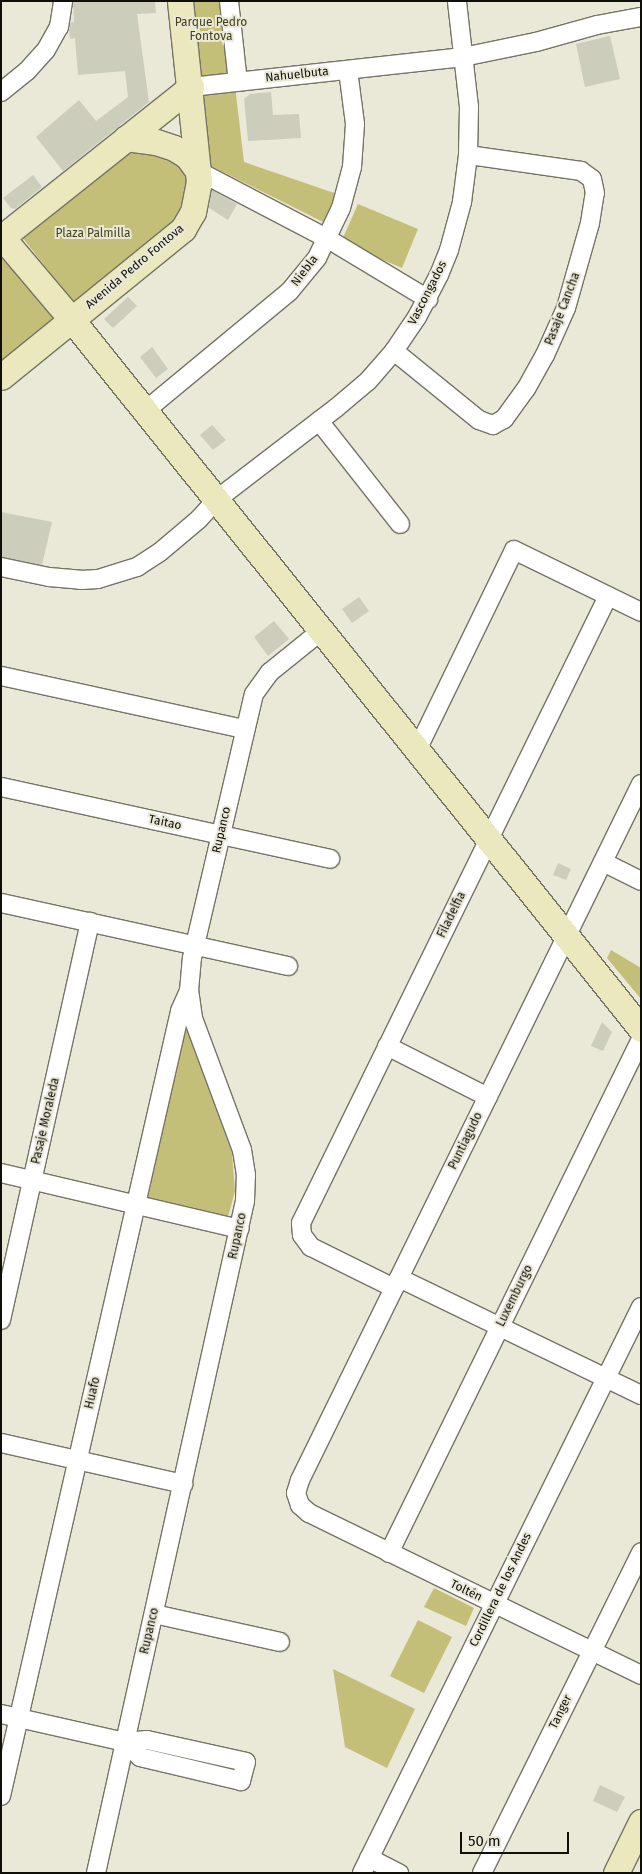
<!DOCTYPE html>
<html>
<head>
<meta charset="utf-8">
<style>
	body { margin:0 }
	#map { position:relative; width:642px; height:1874px; overflow:hidden; background:#eae9d8; font-family:"Fira Sans",sans-serif }
	div>[style] { position:absolute }
	.green>* { inset:0; background:#c4bf78 }
	.building>* { inset:0; background:#cdcdbc }
	.roads { filter:drop-shadow(1px 0 #757465) drop-shadow(-1px 0 #757465) drop-shadow(0 1px #757465) drop-shadow(0 -1px #757465) }
	.street>* { height:18px; margin:-9px; padding:0 9px; transform-origin:9px; border-radius:9px; background:#fff }
	.secondary>* { height:25px; margin:-12.5px; padding:0 12.5px; transform-origin:12.5px; border-radius:12.5px; background:#ebe8bd }
	span { translate:-50% -50%; white-space:nowrap; text-align:center; line-height:1.15; -webkit-text-stroke:4px #eae9d8; paint-order:stroke }
	.park-label { font-size:12px; color:#434018 }
	.street-label { font-size:12px; color:#0f0e09 }
	.frame { position:absolute; inset:0; border:2px solid #0f0e09; pointer-events:none }
	.scale { position:absolute; left:460px; top:1832px; width:109px; height:22px; box-sizing:border-box; border:2px solid #0f0e09; border-top:0; padding-left:6px; font-size:15px; line-height:18px; white-space:nowrap; color:#0f0e09; -webkit-text-stroke:4px #eae9d8; paint-order:stroke }
</style>
</head>
<body>
<div id="map">
	<div class="green">
		<i style="clip-path:polygon(190px 1px,225px 1px,244px 162px,343px 196px,333px 227px,209px 165px)"></i>
		<i style="clip-path:polygon(140px 147px,155px 150px,186px 169px,191px 181px,176px 220px,75px 305px,22px 237px,124px 155px)"></i>
		<i style="clip-path:polygon(358px 204px,418px 229px,402px 268px,341px 242px)"></i>
		<i style="clip-path:polygon(1px 250px,59px 320px,1px 367px)"></i>
		<i style="clip-path:polygon(611px 950px,641px 968px,641px 999px,607px 958px)"></i>
		<i style="clip-path:polygon(184px 1017px,232px 1153px,235px 1191px,228px 1217px,148px 1198px)"></i>
		<i style="clip-path:polygon(434px 1588px,474px 1608px,466px 1626px,424px 1607px)"></i>
		<i style="clip-path:polygon(418px 1620px,452px 1637px,424px 1693px,390px 1676px)"></i>
		<i style="clip-path:polygon(333px 1669px,415px 1709px,387px 1768px,345px 1747px)"></i>
	</div>
	<div class="building">
		<i style="clip-path:polygon(73px 1px,155px 1px,156px 13px,137px 14px,149px 102px,63px 171px,36px 137px,79px 100px,96px 121px,128px 97px,125px 71px,78px 75px,75px 38px,70px 39px,69px 30px,71px 22px,74px 22px)"></i>
		<i style="clip-path:polygon(610px 36px,620px 79px,585px 87px,576px 44px)"></i>
		<i style="clip-path:polygon(271px 92px,273px 115px,299px 114px,301px 138px,248px 141px,244px 99px,250px 94px)"></i>
		<i style="clip-path:polygon(33px 175px,42px 187px,15px 209px,11px 208px,3px 198px)"></i>
		<i style="clip-path:polygon(212px 190px,237px 204px,228px 220px,209px 208px)"></i>
		<i style="clip-path:polygon(128px 297px,137px 306px,113px 328px,104px 319px)"></i>
		<i style="clip-path:polygon(152px 347px,168px 369px,156px 378px,140px 357px)"></i>
		<i style="clip-path:polygon(212px 425px,226px 440px,213px 450px,200px 435px)"></i>
		<i style="clip-path:polygon(1px 512px,52px 522px,42px 565px,1px 557px)"></i>
		<i style="clip-path:polygon(359px 597px,369px 611px,352px 623px,342px 609px)"></i>
		<i style="clip-path:polygon(274px 621px,289px 639px,268px 656px,254px 637px)"></i>
		<i style="clip-path:polygon(558px 863px,571px 869px,566px 880px,553px 875px)"></i>
		<i style="clip-path:polygon(602px 1022px,612px 1032px,603px 1051px,591px 1046px)"></i>
		<i style="clip-path:polygon(600px 1785px,625px 1797px,617px 1812px,593px 1801px)"></i>
	</div>
	<div class="roads">
		<div class="street">
			<i style="left:229px;top:1px;width:81px;rotate:83.7deg"></i>
			<i style="left:191px;top:87px;width:274px;rotate:-6.3deg"></i>
			<i style="left:463px;top:57px;width:75px;rotate:-11.6deg"></i>
			<i style="left:536px;top:42px;width:63px;rotate:-15.6deg"></i>
			<i style="left:597px;top:25px;width:45px;rotate:-10.3deg"></i>
			<i style="left:1px;top:92px;width:33px;rotate:-39deg"></i>
			<i style="left:27px;top:71px;width:28px;rotate:-48deg"></i>
			<i style="left:46px;top:50px;width:26px;rotate:-61deg"></i>
			<i style="left:59px;top:27px;width:26px;rotate:-81deg"></i>
			<i style="left:198px;top:171px;width:147px;rotate:27.6deg"></i>
			<i style="left:328px;top:239px;width:117px;rotate:31deg"></i>
			<i style="left:394px;top:351px;width:109px;rotate:39.1deg"></i>
			<i style="left:479px;top:420px;width:15px;rotate:20deg"></i>
			<i style="left:493px;top:425px;width:13px;rotate:-29deg"></i>
			<i style="left:504px;top:419px;width:37px;rotate:-54deg"></i>
			<i style="left:526px;top:389px;width:39px;rotate:-61deg"></i>
			<i style="left:545px;top:355px;width:51px;rotate:-65.9deg"></i>
			<i style="left:566px;top:308px;width:88px;rotate:-74.2deg"></i>
			<i style="left:590px;top:223px;width:30px;rotate:-81deg"></i>
			<i style="left:595px;top:193px;width:14px;rotate:-102deg"></i>
			<i style="left:592px;top:179px;width:14px;rotate:-144deg"></i>
			<i style="left:581px;top:171px;width:114px;rotate:-171.9deg"></i>
			<i style="left:145px;top:411px;width:187px;rotate:-39.6deg"></i>
			<i style="left:289px;top:292px;width:44px;rotate:-50.5deg"></i>
			<i style="left:317px;top:258px;width:55px;rotate:-64.4deg"></i>
			<i style="left:341px;top:208px;width:42px;rotate:-75deg"></i>
			<i style="left:352px;top:167px;width:43px;rotate:-86deg"></i>
			<i style="left:355px;top:124px;width:54px;rotate:-97.4deg"></i>
			<i style="left:319px;top:421px;width:131px;rotate:51.8deg"></i>
			<i style="left:1px;top:567px;width:49px;rotate:11.8deg"></i>
			<i style="left:49px;top:577px;width:32px;rotate:5deg"></i>
			<i style="left:81px;top:580px;width:17px;rotate:-3deg"></i>
			<i style="left:98px;top:579px;width:41px;rotate:-17.1deg"></i>
			<i style="left:137px;top:567px;width:27px;rotate:-33deg"></i>
			<i style="left:160px;top:552px;width:51px;rotate:-40.2deg"></i>
			<i style="left:199px;top:519px;width:25px;rotate:-48deg"></i>
			<i style="left:216px;top:500px;width:151px;rotate:-37.5deg"></i>
			<i style="left:336px;top:408px;width:42px;rotate:-40.2deg"></i>
			<i style="left:368px;top:381px;width:40px;rotate:-49deg"></i>
			<i style="left:394px;top:351px;width:41px;rotate:-55.9deg"></i>
			<i style="left:417px;top:317px;width:47px;rotate:-62.4deg"></i>
			<i style="left:439px;top:275px;width:27px;rotate:-68deg"></i>
			<i style="left:449px;top:250px;width:50px;rotate:-74.8deg"></i>
			<i style="left:462px;top:202px;width:47px;rotate:-82.7deg"></i>
			<i style="left:468px;top:155px;width:48px;rotate:-88.8deg"></i>
			<i style="left:469px;top:107px;width:107px;rotate:-96.5deg"></i>
			<i style="left:1px;top:676px;width:250px;rotate:12.3deg"></i>
			<i style="left:417px;top:750px;width:222px;rotate:-64.1deg"></i>
			<i style="left:514px;top:550px;width:141px;rotate:26deg"></i>
			<i style="left:641px;top:784px;width:775px;rotate:116.1deg"></i>
			<i style="left:300px;top:1480px;width:14px;rotate:107deg"></i>
			<i style="left:296px;top:1493px;width:13px;rotate:72deg"></i>
			<i style="left:300px;top:1505px;width:12px;rotate:42deg"></i>
			<i style="left:309px;top:1513px;width:369px;rotate:26deg"></i>
			<i style="left:1px;top:787px;width:337px;rotate:12.3deg"></i>
			<i style="left:603px;top:862px;width:42px;rotate:26.6deg"></i>
			<i style="left:1px;top:903px;width:294px;rotate:12.4deg"></i>
			<i style="left:387px;top:1046px;width:113px;rotate:26.8deg"></i>
			<i style="left:1px;top:1173px;width:245px;rotate:13.2deg"></i>
			<i style="left:399px;top:1278px;width:269px;rotate:25.8deg"></i>
			<i style="left:394px;top:1288px;width:93px;rotate:-153.7deg"></i>
			<i style="left:311px;top:1247px;width:15px;rotate:-127deg"></i>
			<i style="left:302px;top:1235px;width:12px;rotate:-95deg"></i>
			<i style="left:301px;top:1223px;width:698px;rotate:-63.91deg"></i>
			<i style="left:1px;top:1320px;width:408px;rotate:-77.4deg"></i>
			<i style="left:1px;top:1443px;width:187px;rotate:12.7deg"></i>
			<i style="left:389px;top:1553px;width:572px;rotate:-63.88deg"></i>
			<i style="left:154px;top:1614px;width:129px;rotate:12.5deg"></i>
			<i style="left:1px;top:1714px;width:127px;rotate:12.7deg"></i>
			<i style="left:125px;top:1742px;width:22px;rotate:-5deg"></i>
			<i style="left:147px;top:1740px;width:101px;rotate:12.5deg"></i>
			<i style="left:246px;top:1762px;width:20px;rotate:105deg"></i>
			<i style="left:241px;top:1781px;width:104px;rotate:-166.6deg"></i>
			<i style="left:140px;top:1757px;width:21px;rotate:-135deg"></i>
			<i style="left:1px;top:1796px;width:805px;rotate:-77.15deg"></i>
			<i style="left:180px;top:1011px;width:22px;rotate:-66deg"></i>
			<i style="left:369px;top:1858px;width:34px;rotate:27deg"></i>
			<i style="left:96px;top:1873px;width:688px;rotate:-77.5deg"></i>
			<i style="left:245px;top:1201px;width:26px;rotate:-88deg"></i>
			<i style="left:246px;top:1175px;width:25px;rotate:-99deg"></i>
			<i style="left:242px;top:1150px;width:141px;rotate:-110.4deg"></i>
			<i style="left:193px;top:1018px;width:27px;rotate:-98deg"></i>
			<i style="left:189px;top:991px;width:33px;rotate:-85deg"></i>
			<i style="left:192px;top:958px;width:271px;rotate:-76.8deg"></i>
			<i style="left:254px;top:694px;width:27px;rotate:-54deg"></i>
			<i style="left:270px;top:672px;width:65px;rotate:-38.8deg"></i>
			<i style="left:362px;top:1873px;width:631px;rotate:-63.76deg"></i>
			<i style="left:482px;top:1873px;width:358px;rotate:-63.6deg"></i>
		</div>
		<div class="secondary">
			<i style="left:126px;top:138px;width:30px;rotate:8deg"></i>
			<i style="left:156px;top:142px;width:19px;rotate:18deg"></i>
			<i style="left:174px;top:148px;width:15px;rotate:32deg"></i>
			<i style="left:187px;top:156px;width:19px;rotate:54deg"></i>
			<i style="left:1px;top:236px;width:110px;rotate:49.8deg"></i>
			<i style="left:72px;top:320px;width:909px;rotate:51.25deg"></i>
			<i style="left:1px;top:238px;width:243px;rotate:-38.5deg"></i>
			<i style="left:1px;top:377px;width:235px;rotate:-39.1deg"></i>
			<i style="left:183px;top:229px;width:20px;rotate:-60deg"></i>
			<i style="left:193px;top:212px;width:31px;rotate:-79deg"></i>
			<i style="left:199px;top:182px;width:182px;rotate:-96deg"></i>
			<i style="left:616px;top:1873px;width:57px;rotate:-63.9deg"></i>
		</div>
	</div>
	<div class="park-label">
		<span style="left:211px;top:30px">Parque Pedro<br>Fontova</span>
		<span style="left:93px;top:234px">Plaza Palmilla</span>
	</div>
	<div class="street-label">
		<span style="left:297px;top:75px;rotate:-6deg">Nahuelbuta</span>
		<span style="left:135px;top:267px;rotate:-40deg">Avenida Pedro Fontova</span>
		<span style="left:305px;top:271px;rotate:-53deg">Niebla</span>
		<span style="left:428px;top:293px;rotate:-63deg">Vascongados</span>
		<span style="left:563px;top:309px;rotate:-69deg">Pasaje Cancha</span>
		<span style="left:165px;top:823px;rotate:12deg">Taitao</span>
		<span style="left:222px;top:830px;rotate:-77deg">Rupanco</span>
		<span style="left:452px;top:915px;rotate:-64deg">Filadelfia</span>
		<span style="left:46px;top:1121px;rotate:-77deg">Pasaje Moraleda</span>
		<span style="left:466px;top:1141px;rotate:-64deg">Puntiagudo</span>
		<span style="left:238px;top:1236px;rotate:-78deg">Rupanco</span>
		<span style="left:515px;top:1296px;rotate:-64deg">Luxemburgo</span>
		<span style="left:93px;top:1393px;rotate:-77deg">Huafo</span>
		<span style="left:501px;top:1590px;rotate:-64deg">Cordillera de los Andes</span>
		<span style="left:466px;top:1591px;rotate:26deg">Toltén</span>
		<span style="left:150px;top:1631px;rotate:-77deg">Rupanco</span>
		<span style="left:561px;top:1712px;rotate:-64deg">Tanger</span>
	</div>
	<div class="frame"></div>
	<div class="scale">50 m</div>
</div>
</body>
</html>
